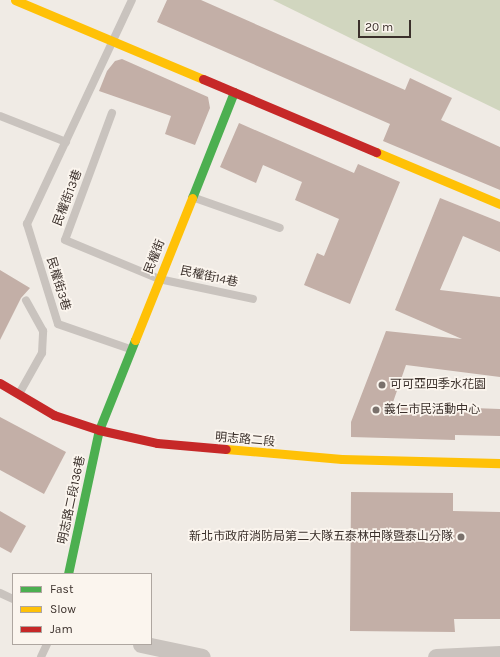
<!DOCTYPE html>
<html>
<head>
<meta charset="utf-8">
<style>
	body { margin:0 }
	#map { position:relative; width:500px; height:657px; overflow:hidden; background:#f0ebe5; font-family:Karla,"Noto Sans TC",sans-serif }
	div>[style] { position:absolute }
	.green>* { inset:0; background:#d1d6bf }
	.building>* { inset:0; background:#c3afa7 }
	.lane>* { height:8px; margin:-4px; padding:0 4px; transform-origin:4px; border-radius:4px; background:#c9c3be }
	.street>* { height:17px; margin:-8.5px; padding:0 8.5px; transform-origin:8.5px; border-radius:8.5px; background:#c9c3be }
	.fast>* { height:9px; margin:-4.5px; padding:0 4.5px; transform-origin:4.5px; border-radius:4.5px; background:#4caf50 }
	.slow>* { height:9px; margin:-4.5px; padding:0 4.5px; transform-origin:4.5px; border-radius:4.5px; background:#ffc107 }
	.jam>* { height:9px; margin:-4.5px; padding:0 4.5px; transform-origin:4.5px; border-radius:4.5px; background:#c62828 }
	.dots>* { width:11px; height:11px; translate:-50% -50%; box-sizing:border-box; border:2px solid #fbf5ee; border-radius:50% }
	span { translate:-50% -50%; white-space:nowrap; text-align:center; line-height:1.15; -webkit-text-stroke:3.5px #fbf5ee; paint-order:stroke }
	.street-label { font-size:12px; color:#3b302b }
	.poi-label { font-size:12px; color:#3b302b }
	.left { translate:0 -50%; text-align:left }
	.right { translate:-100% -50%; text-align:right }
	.legend { position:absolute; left:12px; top:573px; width:140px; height:72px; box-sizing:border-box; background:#fbf5ee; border:1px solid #aea6a0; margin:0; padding:5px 7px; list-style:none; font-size:12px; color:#3b302b }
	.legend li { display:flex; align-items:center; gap:8px; height:20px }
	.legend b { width:20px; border:1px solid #aea6a0 }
	.scale { position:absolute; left:358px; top:20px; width:53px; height:18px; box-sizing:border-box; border:2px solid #3b302b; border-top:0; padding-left:5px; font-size:12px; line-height:14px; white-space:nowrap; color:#3b302b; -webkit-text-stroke:3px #fbf5ee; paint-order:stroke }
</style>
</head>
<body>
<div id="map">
	<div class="green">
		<i style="clip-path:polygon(273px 0,500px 0,500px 111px,405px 65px)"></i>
	</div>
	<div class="building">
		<i style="clip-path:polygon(167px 0,201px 0,405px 90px,410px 78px,452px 98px,441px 120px,500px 147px,500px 190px,383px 141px,390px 124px,157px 22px)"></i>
		<i style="clip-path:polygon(122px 59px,208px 97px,210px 108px,195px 145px,165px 134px,171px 116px,99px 91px,107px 71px,115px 61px)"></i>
		<i style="clip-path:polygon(239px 123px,354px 173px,358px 164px,400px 182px,350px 304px,304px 285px,317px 253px,324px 256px,339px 219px,295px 200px,302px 182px,263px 165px,256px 183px,220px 167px)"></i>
		<i style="clip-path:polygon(440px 198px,500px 222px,500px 252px,463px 236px,440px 290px,500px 297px,500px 377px,406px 365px,392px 405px,500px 409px,500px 436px,455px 435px,455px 440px,351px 437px,351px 422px,386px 331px,462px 339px,395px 310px)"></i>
		<i style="clip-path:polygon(0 270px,30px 288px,21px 298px,0 340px)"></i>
		<i style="clip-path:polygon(0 417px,66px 452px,44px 494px,0 470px)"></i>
		<i style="clip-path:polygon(351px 492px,453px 493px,453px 511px,500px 512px,500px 619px,454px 619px,455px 632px,350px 631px)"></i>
		<i style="clip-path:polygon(0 511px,26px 526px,11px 553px,0 547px)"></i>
	</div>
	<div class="lane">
		<i style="left:112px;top:113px;width:135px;rotate:110.3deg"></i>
		<i style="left:65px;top:240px;width:102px;rotate:22.5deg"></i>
		<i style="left:159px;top:279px;width:96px;rotate:12deg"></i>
		<i style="left:0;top:116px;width:71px;rotate:21.5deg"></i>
		<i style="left:192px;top:197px;width:93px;rotate:19.4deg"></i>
		<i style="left:130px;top:349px;width:76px;rotate:-160.9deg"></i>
		<i style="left:58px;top:324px;width:105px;rotate:-107.2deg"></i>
		<i style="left:27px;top:224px;width:247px;rotate:-64.9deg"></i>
		<i style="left:19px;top:394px;width:47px;rotate:-60.7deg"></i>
		<i style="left:42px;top:353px;width:22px;rotate:-87deg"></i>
		<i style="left:43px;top:331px;width:35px;rotate:-119deg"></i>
		<i style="left:0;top:593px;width:14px;rotate:25deg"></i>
		<i style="left:41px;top:657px;width:14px;rotate:-65deg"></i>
	</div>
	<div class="street">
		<i style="left:141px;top:644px;width:62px;rotate:12deg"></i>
		<i style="left:436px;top:657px;width:64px;rotate:-2.7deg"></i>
	</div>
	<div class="fast">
		<i style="left:192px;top:198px;width:114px;rotate:-68.4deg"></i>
		<i style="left:68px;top:574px;width:147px;rotate:-77.9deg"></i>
		<i style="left:99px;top:430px;width:97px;rotate:-68.2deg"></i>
	</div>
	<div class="slow">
		<i style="left:15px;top:0;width:204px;rotate:22.8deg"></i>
		<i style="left:376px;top:152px;width:134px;rotate:22.8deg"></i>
		<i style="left:135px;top:340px;width:153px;rotate:-68.1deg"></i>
		<i style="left:226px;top:449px;width:116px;rotate:4.9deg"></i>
		<i style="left:342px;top:459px;width:158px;rotate:1.5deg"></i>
	</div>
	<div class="jam">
		<i style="left:203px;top:79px;width:188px;rotate:22.9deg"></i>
		<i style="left:0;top:383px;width:63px;rotate:30.7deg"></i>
		<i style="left:54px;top:415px;width:47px;rotate:18.4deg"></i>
		<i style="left:99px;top:430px;width:59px;rotate:12.6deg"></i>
		<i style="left:157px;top:443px;width:69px;rotate:5deg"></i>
	</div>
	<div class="dots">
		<i style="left:382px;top:385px;background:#7a716c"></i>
		<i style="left:376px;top:410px;background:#7a716c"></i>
		<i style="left:461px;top:537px;background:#7a716c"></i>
	</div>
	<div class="street-label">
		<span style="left:68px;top:198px;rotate:-69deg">民權街13巷</span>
		<span style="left:155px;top:257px;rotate:-68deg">民權街</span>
		<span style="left:209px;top:277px;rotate:12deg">民權街14巷</span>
		<span style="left:58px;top:284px;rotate:73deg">民權街3巷</span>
		<span style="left:245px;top:440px;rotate:5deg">明志路二段</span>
		<span style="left:72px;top:500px;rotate:-78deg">明志路二段136巷</span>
	</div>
	<div class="poi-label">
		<span class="left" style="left:390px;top:385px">可可亞四季水花園</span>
		<span class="left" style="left:384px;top:410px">義仁市民活動中心</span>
		<span class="right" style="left:453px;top:537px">新北市政府消防局第二大隊五泰林中隊暨泰山分隊</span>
	</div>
	<ul class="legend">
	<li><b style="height:5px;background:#4caf50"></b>Fast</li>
	<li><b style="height:5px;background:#ffc107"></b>Slow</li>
	<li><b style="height:5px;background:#c62828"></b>Jam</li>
	</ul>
	<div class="scale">20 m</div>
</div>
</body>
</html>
